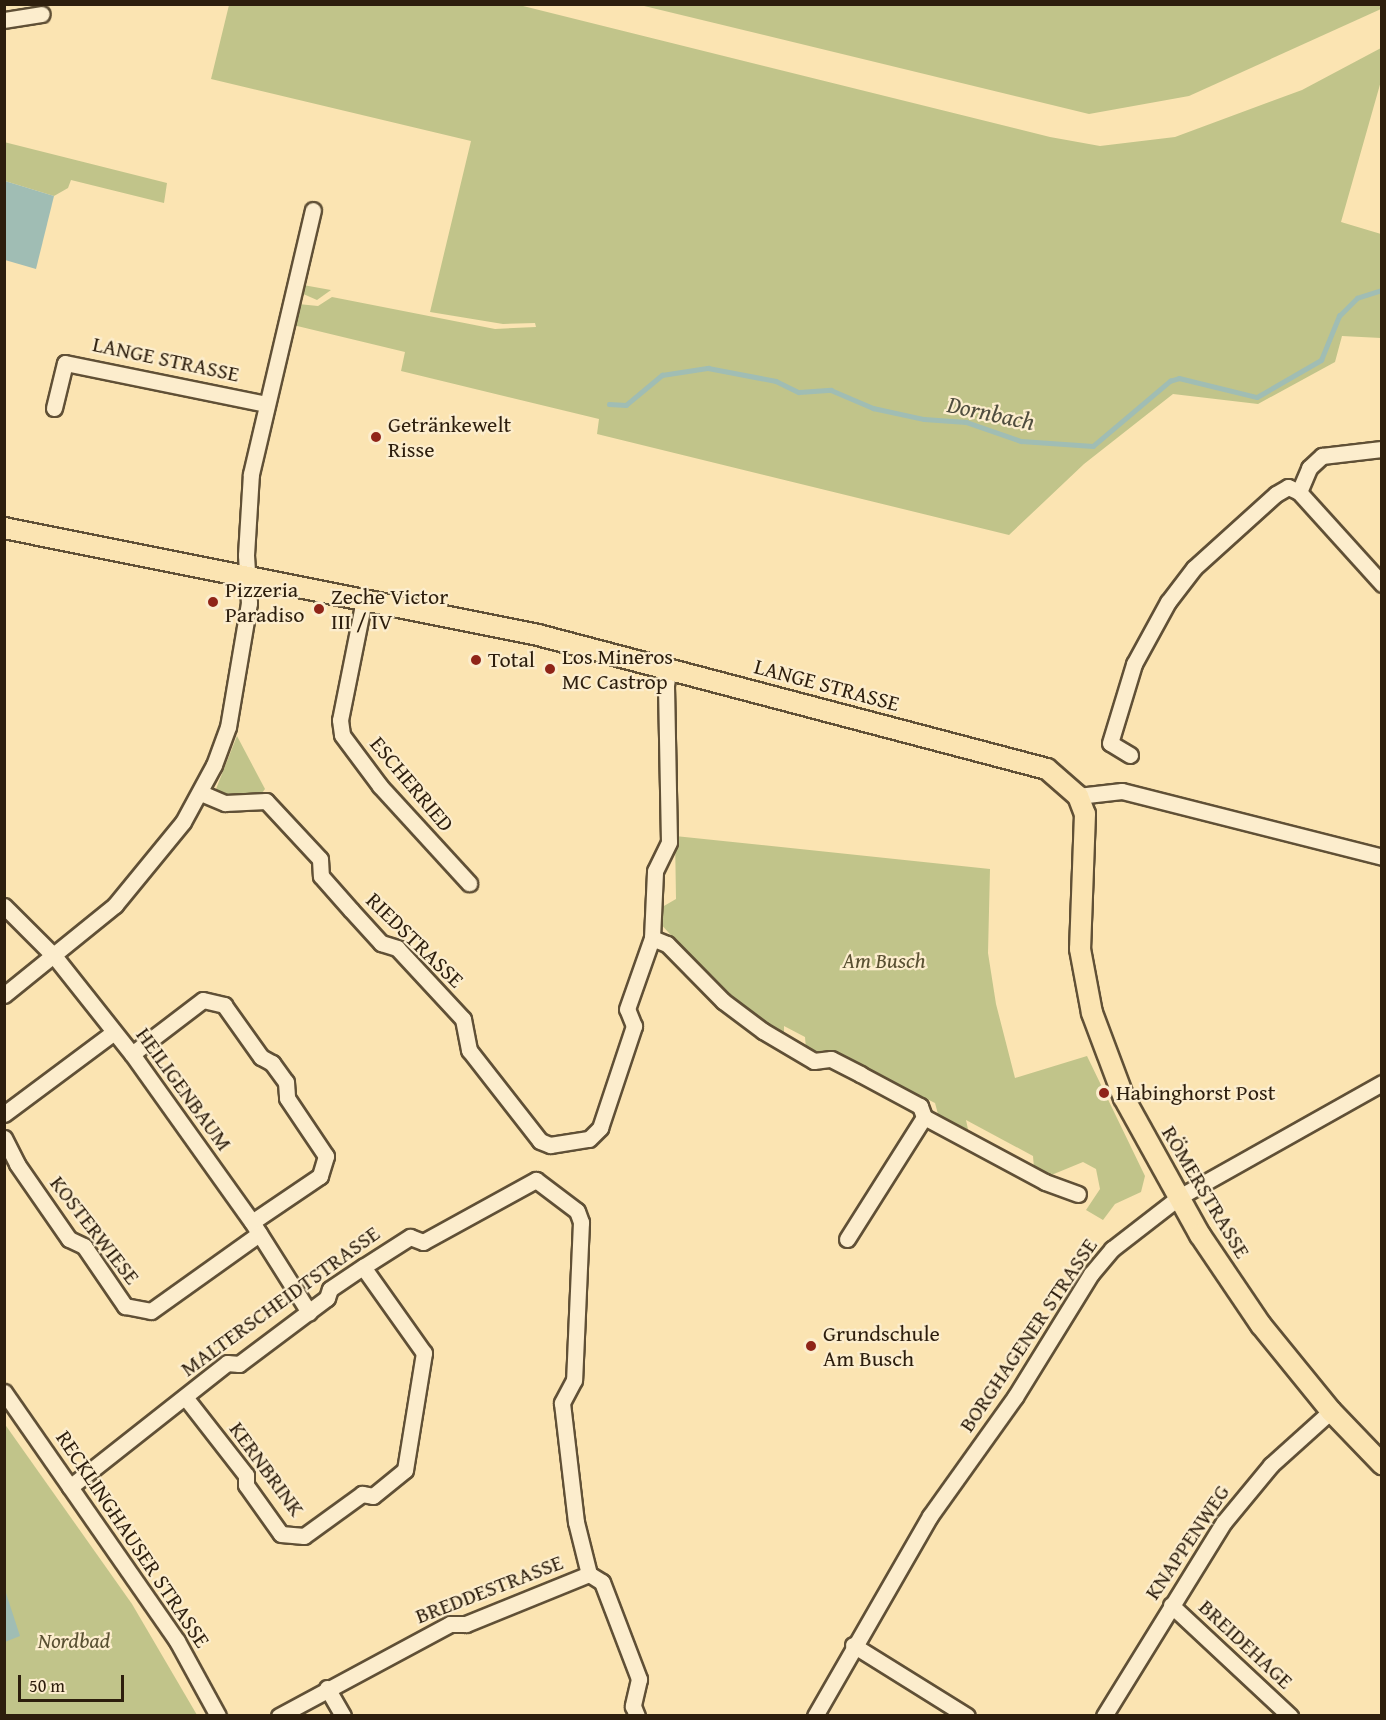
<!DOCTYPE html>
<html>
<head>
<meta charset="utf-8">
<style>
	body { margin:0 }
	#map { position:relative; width:1386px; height:1720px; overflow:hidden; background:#fbe4b2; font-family:"Gentium Book Plus",serif }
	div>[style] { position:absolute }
	.green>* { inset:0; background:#c1c48a }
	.water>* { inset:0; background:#a0bdb4 }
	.stream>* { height:4.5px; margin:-2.25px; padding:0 2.25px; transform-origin:2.25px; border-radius:2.25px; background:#a0bdb4 }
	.roads { filter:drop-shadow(2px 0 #605036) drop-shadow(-2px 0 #605036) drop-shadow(0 2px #605036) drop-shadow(0 -2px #605036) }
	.minor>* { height:15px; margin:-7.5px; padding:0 7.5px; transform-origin:7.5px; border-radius:7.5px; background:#fcedcd }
	.major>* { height:20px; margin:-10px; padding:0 10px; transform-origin:10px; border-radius:10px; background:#fbe4b2 }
	.dots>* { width:16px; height:16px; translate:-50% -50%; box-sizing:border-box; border:3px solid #fcedcd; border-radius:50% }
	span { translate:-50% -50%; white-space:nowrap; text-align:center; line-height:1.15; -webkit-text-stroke:4.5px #fcedcd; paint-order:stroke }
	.street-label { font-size:22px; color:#2d1e0d }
	.poi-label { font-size:22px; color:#2d1e0d }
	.left { translate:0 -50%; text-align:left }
	.park-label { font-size:22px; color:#595032; font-style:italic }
	.water-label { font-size:24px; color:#504e3f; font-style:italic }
	.frame { position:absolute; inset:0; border:6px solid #2d1e0d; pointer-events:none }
	.scale { position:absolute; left:18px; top:1675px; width:106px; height:27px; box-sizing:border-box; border:3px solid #2d1e0d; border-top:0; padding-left:8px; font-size:18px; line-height:21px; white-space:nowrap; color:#2d1e0d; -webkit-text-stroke:4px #fcedcd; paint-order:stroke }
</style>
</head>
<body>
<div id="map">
	<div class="green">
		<i style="clip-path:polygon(1381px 4px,1381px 9px,1189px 96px,1089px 114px,640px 5px)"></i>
		<i style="clip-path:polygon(229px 5px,519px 5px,1050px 137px,1100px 146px,1175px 137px,1302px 90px,1381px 48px,1381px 81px,1341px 222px,1381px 234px,1381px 338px,1342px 336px,1335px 362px,1258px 404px,1173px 394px,1084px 464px,1009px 535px,597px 434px,599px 419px,401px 371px,405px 352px,293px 325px,298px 304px,318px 306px,332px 297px,495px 329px,536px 327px,535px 323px,503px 324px,430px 312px,471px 141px,211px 79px)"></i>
		<i style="clip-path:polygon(4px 142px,167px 183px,164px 203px,71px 180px,68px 188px,54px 196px,5px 181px)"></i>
		<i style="clip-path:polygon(303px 285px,331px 290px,317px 300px,301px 293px)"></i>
		<i style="clip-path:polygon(237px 736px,265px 789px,262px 793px,226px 797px,216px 789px)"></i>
		<i style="clip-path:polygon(675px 836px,990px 869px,988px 953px,996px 1004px,1015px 1078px,1087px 1056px,1145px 1176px,1141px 1192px,1115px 1204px,1103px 1220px,1086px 1210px,1100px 1189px,1096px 1169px,1083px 1162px,1049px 1176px,1034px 1168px,1033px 1156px,966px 1120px,969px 1134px,939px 1118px,935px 1103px,830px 1050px,812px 1052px,806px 1049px,805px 1037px,784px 1026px,784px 1037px,725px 995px,659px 922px,657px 910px,676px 899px)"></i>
		<i style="clip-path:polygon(4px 1423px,132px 1604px,197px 1715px,5px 1715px)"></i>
	</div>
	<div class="water">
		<i style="clip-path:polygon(5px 181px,54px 196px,36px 269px,5px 260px)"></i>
		<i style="clip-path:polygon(4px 1587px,20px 1636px,5px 1642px,4px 1642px)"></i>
	</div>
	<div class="stream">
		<i style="left:609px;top:404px;width:17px;rotate:3deg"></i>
		<i style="left:626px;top:405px;width:47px;rotate:-39.8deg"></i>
		<i style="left:662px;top:375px;width:47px;rotate:-8.7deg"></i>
		<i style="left:708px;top:368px;width:69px;rotate:10.8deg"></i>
		<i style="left:776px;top:381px;width:25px;rotate:26deg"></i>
		<i style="left:799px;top:392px;width:32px;rotate:-4deg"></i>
		<i style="left:831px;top:390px;width:46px;rotate:23.2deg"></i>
		<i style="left:873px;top:408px;width:52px;rotate:12.2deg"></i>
		<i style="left:924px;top:419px;width:42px;rotate:4.1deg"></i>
		<i style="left:966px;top:422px;width:58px;rotate:19.1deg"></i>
		<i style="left:1021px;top:441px;width:72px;rotate:4deg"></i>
		<i style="left:1093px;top:446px;width:101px;rotate:-40.2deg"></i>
		<i style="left:1170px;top:381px;width:9px;rotate:-18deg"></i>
		<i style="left:1179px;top:378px;width:80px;rotate:13.7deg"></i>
		<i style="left:1257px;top:397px;width:74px;rotate:-30deg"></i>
		<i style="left:1321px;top:360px;width:48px;rotate:-67.8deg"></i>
		<i style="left:1339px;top:316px;width:25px;rotate:-45deg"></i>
		<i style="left:1357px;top:298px;width:26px;rotate:-18deg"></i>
	</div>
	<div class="roads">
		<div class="minor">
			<i style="left:4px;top:20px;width:38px;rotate:-9deg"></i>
			<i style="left:54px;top:408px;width:46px;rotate:-76.3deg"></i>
			<i style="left:65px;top:363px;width:206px;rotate:11.5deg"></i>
			<i style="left:1299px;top:492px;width:124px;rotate:47.9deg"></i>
			<i style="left:364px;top:600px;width:122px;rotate:101.3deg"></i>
			<i style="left:340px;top:720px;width:15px;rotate:82deg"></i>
			<i style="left:342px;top:735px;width:64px;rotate:53.3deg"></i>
			<i style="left:380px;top:786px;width:132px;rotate:47.5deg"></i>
			<i style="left:1130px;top:755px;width:23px;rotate:-149deg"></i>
			<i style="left:1110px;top:743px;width:83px;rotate:-73.1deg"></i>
			<i style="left:1134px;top:664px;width:71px;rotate:-61.3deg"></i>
			<i style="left:1168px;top:602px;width:43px;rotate:-52.6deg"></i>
			<i style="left:1194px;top:568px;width:110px;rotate:-42.1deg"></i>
			<i style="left:1276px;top:494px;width:14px;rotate:-30deg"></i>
			<i style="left:1288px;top:487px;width:12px;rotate:24deg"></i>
			<i style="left:1299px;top:492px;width:26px;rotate:-67deg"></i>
			<i style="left:1309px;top:468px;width:18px;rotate:-43deg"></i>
			<i style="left:1322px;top:456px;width:60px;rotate:-6.7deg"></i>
			<i style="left:201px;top:793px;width:26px;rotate:23deg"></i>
			<i style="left:225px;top:803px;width:41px;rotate:-2.8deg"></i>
			<i style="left:266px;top:801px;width:79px;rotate:47deg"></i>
			<i style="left:320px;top:859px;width:17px;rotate:87deg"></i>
			<i style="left:321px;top:876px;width:45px;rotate:48.6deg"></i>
			<i style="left:351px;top:910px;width:45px;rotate:47.7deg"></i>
			<i style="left:381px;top:943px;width:17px;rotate:17deg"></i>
			<i style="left:397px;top:948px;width:97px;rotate:47.1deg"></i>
			<i style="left:463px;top:1019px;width:32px;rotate:79deg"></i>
			<i style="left:469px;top:1050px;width:115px;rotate:52deg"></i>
			<i style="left:540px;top:1141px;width:11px;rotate:22deg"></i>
			<i style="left:550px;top:1145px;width:39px;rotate:-9deg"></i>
			<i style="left:589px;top:1139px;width:16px;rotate:-45deg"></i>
			<i style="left:600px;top:1128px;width:108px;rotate:-71.6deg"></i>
			<i style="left:634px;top:1026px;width:18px;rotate:-112deg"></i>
			<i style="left:627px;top:1009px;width:75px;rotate:-70.6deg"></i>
			<i style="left:652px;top:938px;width:67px;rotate:-87.4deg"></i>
			<i style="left:655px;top:871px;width:32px;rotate:-64deg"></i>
			<i style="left:669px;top:842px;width:157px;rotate:-91.1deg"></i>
			<i style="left:666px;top:685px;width:18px;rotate:-81deg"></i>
			<i style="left:1078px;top:796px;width:44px;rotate:-6.5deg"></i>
			<i style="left:1122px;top:791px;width:268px;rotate:14.2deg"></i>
			<i style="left:4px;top:906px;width:72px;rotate:45deg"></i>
			<i style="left:55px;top:957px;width:124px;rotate:51.6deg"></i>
			<i style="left:132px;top:1054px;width:206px;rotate:54.5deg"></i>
			<i style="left:252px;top:1222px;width:107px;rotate:57.7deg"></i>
			<i style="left:652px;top:938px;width:16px;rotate:22deg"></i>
			<i style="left:667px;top:944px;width:80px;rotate:45.5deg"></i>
			<i style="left:723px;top:1001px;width:50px;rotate:36.9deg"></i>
			<i style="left:763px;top:1031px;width:59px;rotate:30.5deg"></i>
			<i style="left:814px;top:1061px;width:17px;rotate:-7deg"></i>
			<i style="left:831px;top:1059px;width:33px;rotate:27deg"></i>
			<i style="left:860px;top:1074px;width:68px;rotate:28.1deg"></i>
			<i style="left:920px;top:1106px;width:12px;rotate:70deg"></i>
			<i style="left:924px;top:1117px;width:137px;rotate:28.2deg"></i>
			<i style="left:1045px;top:1182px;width:35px;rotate:20deg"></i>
			<i style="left:4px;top:995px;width:143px;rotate:-39deg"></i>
			<i style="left:115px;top:905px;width:107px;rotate:-50.7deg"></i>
			<i style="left:183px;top:822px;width:65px;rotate:-61.5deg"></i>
			<i style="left:214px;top:765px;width:40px;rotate:-69.8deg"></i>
			<i style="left:228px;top:727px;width:126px;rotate:-80.4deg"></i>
			<i style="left:249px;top:603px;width:48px;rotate:-93.6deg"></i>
			<i style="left:246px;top:555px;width:81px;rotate:-86.5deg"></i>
			<i style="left:251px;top:474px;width:271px;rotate:-76.8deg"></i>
			<i style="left:132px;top:1054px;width:89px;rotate:-37.3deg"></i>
			<i style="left:203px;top:1000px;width:22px;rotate:13deg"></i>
			<i style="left:224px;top:1005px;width:64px;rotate:54.6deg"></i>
			<i style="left:261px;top:1057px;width:13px;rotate:29deg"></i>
			<i style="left:272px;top:1063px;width:24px;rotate:54deg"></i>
			<i style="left:286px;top:1082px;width:16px;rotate:86deg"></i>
			<i style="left:287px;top:1098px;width:70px;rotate:56.1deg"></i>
			<i style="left:326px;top:1156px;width:21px;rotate:107deg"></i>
			<i style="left:320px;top:1176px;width:82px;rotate:145.9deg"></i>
			<i style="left:4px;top:1114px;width:137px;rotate:-36.7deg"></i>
			<i style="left:4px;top:1138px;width:29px;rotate:63deg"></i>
			<i style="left:17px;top:1164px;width:91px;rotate:55.3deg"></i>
			<i style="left:69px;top:1239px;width:17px;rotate:25deg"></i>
			<i style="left:84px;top:1246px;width:73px;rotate:55.7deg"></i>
			<i style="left:125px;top:1306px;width:26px;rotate:11deg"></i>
			<i style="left:151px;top:1311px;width:133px;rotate:-35.5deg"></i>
			<i style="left:847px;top:1239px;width:144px;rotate:-57.7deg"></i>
			<i style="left:4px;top:1392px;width:303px;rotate:55.2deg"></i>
			<i style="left:177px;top:1641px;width:85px;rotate:61.3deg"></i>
			<i style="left:185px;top:1397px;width:99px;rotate:52deg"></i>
			<i style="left:246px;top:1475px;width:10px;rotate:90deg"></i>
			<i style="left:246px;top:1485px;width:60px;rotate:54.5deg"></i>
			<i style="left:281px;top:1534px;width:23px;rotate:5deg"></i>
			<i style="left:304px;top:1536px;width:72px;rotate:-35.9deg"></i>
			<i style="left:362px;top:1494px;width:11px;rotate:10deg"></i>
			<i style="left:373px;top:1496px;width:41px;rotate:-39.1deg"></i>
			<i style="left:405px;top:1470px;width:119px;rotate:-80.8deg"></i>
			<i style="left:424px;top:1353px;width:105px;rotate:-125.3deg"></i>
			<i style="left:70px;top:1487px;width:200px;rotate:-38.3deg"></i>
			<i style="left:227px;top:1363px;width:12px;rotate:5deg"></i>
			<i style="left:239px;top:1364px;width:110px;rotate:-36.9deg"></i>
			<i style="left:327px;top:1298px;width:9px;rotate:-72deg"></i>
			<i style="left:330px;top:1289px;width:40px;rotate:-34deg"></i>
			<i style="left:363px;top:1267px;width:56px;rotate:-32.6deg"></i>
			<i style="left:410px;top:1237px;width:14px;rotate:21deg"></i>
			<i style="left:423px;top:1242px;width:129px;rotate:-28.8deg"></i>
			<i style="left:536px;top:1180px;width:51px;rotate:37.1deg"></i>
			<i style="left:577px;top:1211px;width:12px;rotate:70deg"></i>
			<i style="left:581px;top:1222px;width:158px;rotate:92.5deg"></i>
			<i style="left:574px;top:1380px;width:26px;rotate:118deg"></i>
			<i style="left:562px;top:1403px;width:120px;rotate:83.3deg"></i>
			<i style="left:576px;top:1522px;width:54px;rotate:76deg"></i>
			<i style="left:589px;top:1574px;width:15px;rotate:32deg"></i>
			<i style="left:602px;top:1582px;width:104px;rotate:69.1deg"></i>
			<i style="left:639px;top:1679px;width:28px;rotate:103deg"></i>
			<i style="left:633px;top:1706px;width:11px;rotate:68deg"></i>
			<i style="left:1171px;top:1605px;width:163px;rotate:43deg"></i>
			<i style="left:853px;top:1645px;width:134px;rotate:31.9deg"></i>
			<i style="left:327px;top:1688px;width:32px;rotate:60deg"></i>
			<i style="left:279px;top:1716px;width:194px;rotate:-28.3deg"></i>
			<i style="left:450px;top:1624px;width:16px"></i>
			<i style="left:466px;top:1624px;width:133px;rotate:-22.1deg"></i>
			<i style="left:815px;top:1716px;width:231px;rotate:-60.1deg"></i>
			<i style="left:930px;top:1516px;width:146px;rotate:-54.5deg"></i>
			<i style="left:1015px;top:1397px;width:145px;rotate:-58.3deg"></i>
			<i style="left:1091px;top:1274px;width:33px;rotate:-50deg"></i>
			<i style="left:1112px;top:1249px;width:85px;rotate:-37.8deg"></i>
			<i style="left:1179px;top:1197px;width:233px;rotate:-29.3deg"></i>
			<i style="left:1104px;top:1716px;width:228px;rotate:-58.3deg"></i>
			<i style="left:1224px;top:1522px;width:74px;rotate:-50.5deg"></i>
			<i style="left:1271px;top:1465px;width:81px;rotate:-42deg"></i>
		</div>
		<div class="major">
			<i style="left:4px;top:528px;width:545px;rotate:11.33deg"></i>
			<i style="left:538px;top:635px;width:526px;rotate:14.75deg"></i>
			<i style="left:1047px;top:769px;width:41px;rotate:41.1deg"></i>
			<i style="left:1078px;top:796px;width:19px;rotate:69deg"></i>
			<i style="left:1085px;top:814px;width:135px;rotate:92.1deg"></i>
			<i style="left:1080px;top:949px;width:65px;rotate:79.4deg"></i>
			<i style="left:1092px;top:1013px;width:91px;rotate:69.4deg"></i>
			<i style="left:1124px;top:1098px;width:157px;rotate:61deg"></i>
			<i style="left:1200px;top:1235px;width:109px;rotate:55.9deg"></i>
			<i style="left:1261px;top:1325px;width:111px;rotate:50.9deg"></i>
			<i style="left:1331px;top:1411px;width:74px;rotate:46.1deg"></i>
		</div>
	</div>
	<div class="dots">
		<i style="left:376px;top:437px;background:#8f2418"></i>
		<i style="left:213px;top:602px;background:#8f2418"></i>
		<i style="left:319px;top:609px;background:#8f2418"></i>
		<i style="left:476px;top:660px;background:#8f2418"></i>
		<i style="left:550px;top:669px;background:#8f2418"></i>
		<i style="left:1104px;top:1093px;background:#8f2418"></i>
		<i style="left:811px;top:1346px;background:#8f2418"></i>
	</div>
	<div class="street-label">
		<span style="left:166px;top:359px;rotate:12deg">LANGE STRASSE</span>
		<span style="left:827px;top:685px;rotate:15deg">LANGE STRASSE</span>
		<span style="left:412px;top:784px;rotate:50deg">ESCHERRIED</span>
		<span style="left:415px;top:940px;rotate:44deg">RIEDSTRASSE</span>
		<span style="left:184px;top:1089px;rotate:54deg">HEILIGENBAUM</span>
		<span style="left:1206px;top:1192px;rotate:59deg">RÖMERSTRASSE</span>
		<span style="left:95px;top:1230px;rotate:52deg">KOSTERWIESE</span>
		<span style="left:280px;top:1301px;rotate:-36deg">MALTERSCHEIDTSTRASSE</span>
		<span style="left:1028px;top:1335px;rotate:-56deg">BORGHAGENER STRASSE</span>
		<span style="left:267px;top:1469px;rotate:54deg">KERNBRINK</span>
		<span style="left:133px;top:1539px;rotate:56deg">RECKLINGHAUSER STRASSE</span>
		<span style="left:1187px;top:1542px;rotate:-56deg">KNAPPENWEG</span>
		<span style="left:489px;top:1589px;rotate:-21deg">BREDDESTRASSE</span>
		<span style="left:1246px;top:1644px;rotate:43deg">BREIDEHAGE</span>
	</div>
	<div class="poi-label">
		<span class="left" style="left:388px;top:437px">Getränkewelt<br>Risse</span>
		<span class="left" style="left:225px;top:602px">Pizzeria<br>Paradiso</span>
		<span class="left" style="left:331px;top:609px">Zeche Victor<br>III / IV</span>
		<span class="left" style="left:562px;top:669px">Los Mineros<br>MC Castrop</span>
		<span class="left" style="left:488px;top:660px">Total</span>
		<span class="left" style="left:1116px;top:1093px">Habinghorst Post</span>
		<span class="left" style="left:823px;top:1346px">Grundschule<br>Am Busch</span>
	</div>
	<div class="park-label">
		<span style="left:884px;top:961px">Am Busch</span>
		<span style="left:74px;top:1641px">Nordbad</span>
	</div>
	<div class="water-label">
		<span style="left:991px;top:413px;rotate:12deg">Dornbach</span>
	</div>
	<div class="frame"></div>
	<div class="scale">50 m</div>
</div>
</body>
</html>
